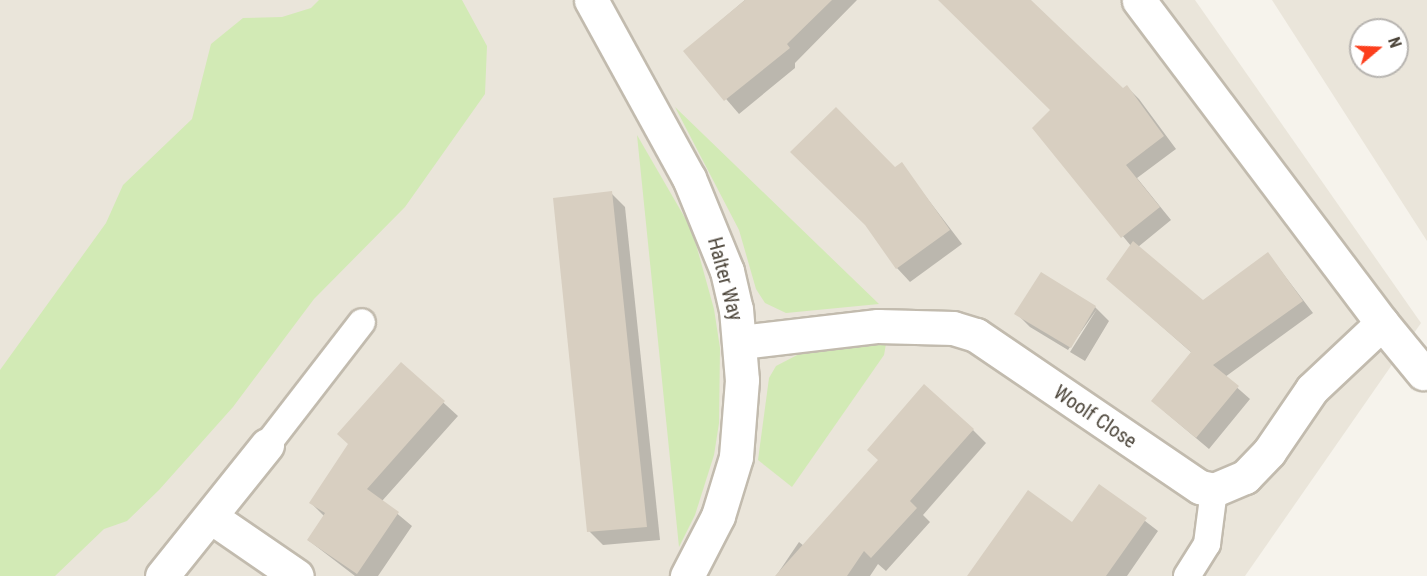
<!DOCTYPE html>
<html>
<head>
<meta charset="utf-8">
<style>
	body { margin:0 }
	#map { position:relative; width:1427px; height:576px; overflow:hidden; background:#f6f3ec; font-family:"Roboto Condensed",sans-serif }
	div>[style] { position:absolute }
	.residential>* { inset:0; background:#eae5da }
	.green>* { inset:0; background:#d2eab5 }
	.shadow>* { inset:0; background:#0003 }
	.building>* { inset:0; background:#d8cfc1 }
	.roads { filter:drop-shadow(2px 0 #c2bbae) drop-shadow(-2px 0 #c2bbae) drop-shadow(0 2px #c2bbae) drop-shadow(0 -2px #c2bbae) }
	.service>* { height:26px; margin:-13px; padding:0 13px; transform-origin:13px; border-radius:13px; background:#fff }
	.minor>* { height:33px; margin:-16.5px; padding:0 16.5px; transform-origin:16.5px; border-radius:16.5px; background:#fff }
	span { translate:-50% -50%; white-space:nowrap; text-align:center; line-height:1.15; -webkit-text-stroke:4.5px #fff; paint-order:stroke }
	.street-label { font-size:20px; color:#4b4439 }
	.north { position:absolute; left:1349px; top:18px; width:60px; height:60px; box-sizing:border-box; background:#fff; border:2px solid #b7b4b0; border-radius:50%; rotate:71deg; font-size:16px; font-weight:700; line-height:24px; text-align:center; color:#4b4439 }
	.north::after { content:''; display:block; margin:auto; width:21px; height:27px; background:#fc3f1d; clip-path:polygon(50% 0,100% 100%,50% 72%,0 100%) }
</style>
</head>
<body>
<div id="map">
	<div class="residential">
		<i style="clip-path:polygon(0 0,1195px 0,1421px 323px,1245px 576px,0 576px)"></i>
		<i style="clip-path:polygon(evenodd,1272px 0,1427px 0,1427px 241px,1272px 0,1361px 30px,1397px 30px,1397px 66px,1361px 66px,1361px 30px)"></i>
	</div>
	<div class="green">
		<i style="clip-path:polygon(319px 0,462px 0,487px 46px,485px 94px,405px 207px,314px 299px,233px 407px,159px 490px,127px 521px,104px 529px,55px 576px,0 576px,0 370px,106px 223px,123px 185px,192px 119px,211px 44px,243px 18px,282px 17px,311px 8px)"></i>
		<i style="clip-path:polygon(675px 107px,879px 304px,786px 313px,765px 303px,756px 289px,739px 230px)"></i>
		<i style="clip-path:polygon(637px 135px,692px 230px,714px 309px,720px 348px,719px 423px,714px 455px,695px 515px,679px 547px)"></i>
		<i style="clip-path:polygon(886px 344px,884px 355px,792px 487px,758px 460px,769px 378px,776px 366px,803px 352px)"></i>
	</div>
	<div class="shadow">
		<i style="clip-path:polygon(745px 0,857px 0,795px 63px,795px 68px,739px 114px,685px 51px)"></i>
		<i style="clip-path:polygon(948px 0,1030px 0,1123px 90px,1127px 87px,1139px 99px,1176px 149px,1137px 178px,1171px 220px,1138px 247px,1203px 302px,1268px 254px,1313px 313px,1225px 377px,1250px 399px,1209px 449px,1165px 412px,1192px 353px,1108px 279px,1131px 246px,1034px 128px,1052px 110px)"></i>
		<i style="clip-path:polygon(901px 164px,962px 244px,910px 282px,897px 268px,895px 169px)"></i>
		<i style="clip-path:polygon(611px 193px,625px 207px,660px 540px,603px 545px,589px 531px)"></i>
		<i style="clip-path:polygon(1041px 274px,1095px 307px,1109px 321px,1085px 361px,1070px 352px,1097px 309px,1068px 350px,1030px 327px,1016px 313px)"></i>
		<i style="clip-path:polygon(401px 364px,458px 416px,382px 501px,412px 526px,378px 576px,355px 576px,308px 540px,324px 516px,311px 503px)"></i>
		<i style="clip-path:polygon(973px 430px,986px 443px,923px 515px,930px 522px,886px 571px,878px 564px,870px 576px,776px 576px,799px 542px,804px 546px,880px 461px)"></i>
		<i style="clip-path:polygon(1100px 486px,1158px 531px,1127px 576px,969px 576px,1073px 524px)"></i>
	</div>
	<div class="building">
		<i style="clip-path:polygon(745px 0,832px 0,787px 44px,790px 48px,724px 101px,683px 51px)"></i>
		<i style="clip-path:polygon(938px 0,1031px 0,1123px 88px,1127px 85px,1164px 136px,1126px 165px,1160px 207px,1121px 238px,1032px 128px,1050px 110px)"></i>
		<i style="clip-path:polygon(836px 107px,895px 167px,902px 162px,950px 230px,896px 269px,865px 225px,790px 152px)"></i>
		<i style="clip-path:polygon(612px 191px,647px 527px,587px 532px,553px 198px)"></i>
		<i style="clip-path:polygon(1133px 241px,1203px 300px,1268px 252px,1303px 301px,1213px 365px,1239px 386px,1196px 438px,1151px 401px,1191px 352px,1106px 279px)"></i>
		<i style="clip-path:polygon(1041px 272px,1096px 306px,1071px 348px,1014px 314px)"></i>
		<i style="clip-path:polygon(401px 362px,445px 401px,367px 489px,399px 512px,357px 574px,307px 540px,325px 513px,309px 503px,348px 444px,337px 434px)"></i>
		<i style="clip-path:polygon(924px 384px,974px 429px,910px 501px,917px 508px,871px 558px,864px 551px,847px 576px,775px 576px,878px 460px,867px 450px)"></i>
		<i style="clip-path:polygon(1099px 484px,1147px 518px,1106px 576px,967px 576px,1028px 490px,1072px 522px)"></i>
	</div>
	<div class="roads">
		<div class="service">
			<i style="left:267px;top:445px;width:155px;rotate:-52.3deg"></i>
			<i style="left:1187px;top:576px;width:38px;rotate:-58deg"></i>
			<i style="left:1207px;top:544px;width:54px;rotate:-82.6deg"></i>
		</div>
		<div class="minor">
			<i style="left:591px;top:0;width:203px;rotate:61.2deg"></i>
			<i style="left:689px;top:178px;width:100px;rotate:67.8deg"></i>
			<i style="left:727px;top:271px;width:39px;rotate:77deg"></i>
			<i style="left:736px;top:309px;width:71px;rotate:85.2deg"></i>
			<i style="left:742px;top:380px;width:77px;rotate:94.5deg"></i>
			<i style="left:736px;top:457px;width:62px;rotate:107deg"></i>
			<i style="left:718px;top:516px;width:68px;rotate:117.3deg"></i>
			<i style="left:1382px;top:323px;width:65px;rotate:50.6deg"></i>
			<i style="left:741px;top:342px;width:138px;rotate:-6.7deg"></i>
			<i style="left:878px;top:326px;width:75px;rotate:1.5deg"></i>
			<i style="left:953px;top:328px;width:24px;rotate:17deg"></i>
			<i style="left:976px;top:335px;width:271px;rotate:34.2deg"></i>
			<i style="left:1200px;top:487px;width:14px;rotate:12deg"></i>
			<i style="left:1214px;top:490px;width:34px;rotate:-23deg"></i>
			<i style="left:1245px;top:477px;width:35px;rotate:-46deg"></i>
			<i style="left:1269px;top:452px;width:76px;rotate:-55.7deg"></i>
			<i style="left:1312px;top:389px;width:96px;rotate:-43.3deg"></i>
			<i style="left:1382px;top:323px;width:404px;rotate:-127deg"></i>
			<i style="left:211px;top:517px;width:104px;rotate:34.5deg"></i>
			<i style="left:162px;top:576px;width:168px;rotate:-51.3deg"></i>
		</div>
	</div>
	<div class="street-label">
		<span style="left:725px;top:279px;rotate:75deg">Halter Way</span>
		<span style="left:1095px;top:417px;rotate:34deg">Woolf Close</span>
	</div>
	<div class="north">N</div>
</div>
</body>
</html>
